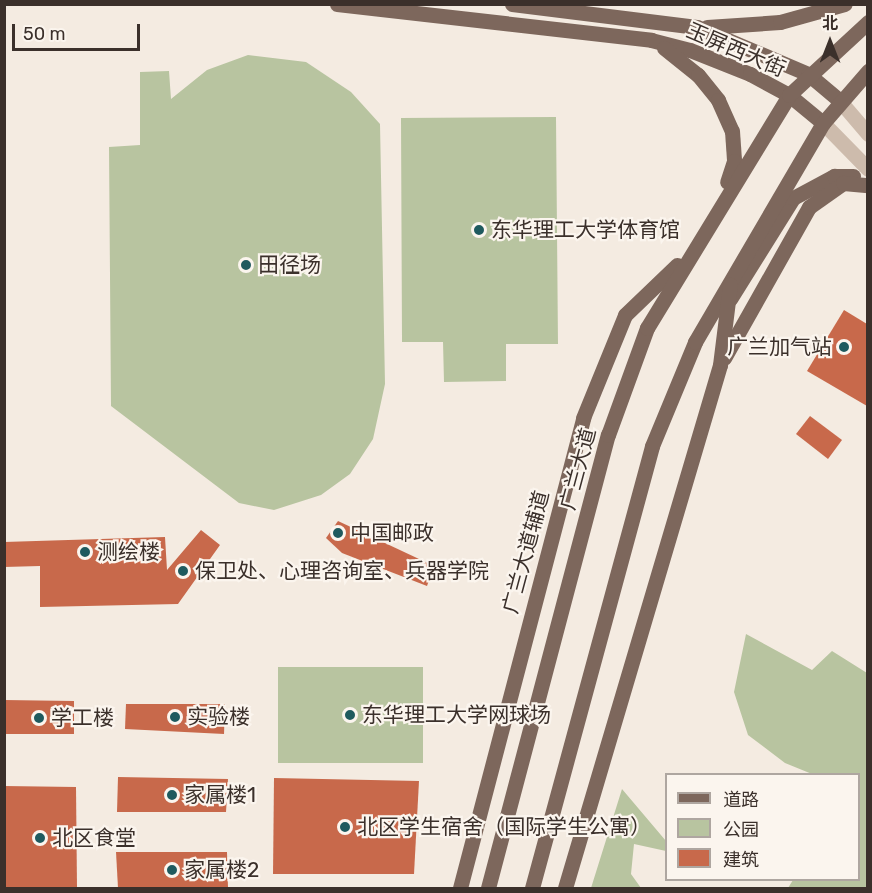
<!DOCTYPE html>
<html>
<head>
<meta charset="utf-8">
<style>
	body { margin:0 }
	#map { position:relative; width:872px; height:893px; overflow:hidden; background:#f4ebe1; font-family:Rubik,"Noto Sans SC",sans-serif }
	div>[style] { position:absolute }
	.green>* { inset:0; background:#b8c4a0 }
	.building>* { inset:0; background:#c8694b }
	.minor>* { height:15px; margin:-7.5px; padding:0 7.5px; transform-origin:7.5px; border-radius:7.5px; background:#cdbbac }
	.major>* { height:15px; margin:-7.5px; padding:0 7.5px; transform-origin:7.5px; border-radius:7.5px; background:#7d675c }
	.dots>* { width:16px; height:16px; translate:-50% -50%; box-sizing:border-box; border:3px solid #fbf5ee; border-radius:50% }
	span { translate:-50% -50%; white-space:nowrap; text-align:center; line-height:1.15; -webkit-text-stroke:4.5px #fbf5ee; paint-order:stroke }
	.street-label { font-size:21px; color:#3b302b }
	.poi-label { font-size:21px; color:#3b302b }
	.left { translate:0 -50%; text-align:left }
	.right { translate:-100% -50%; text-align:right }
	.frame { position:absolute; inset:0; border:6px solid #3b302b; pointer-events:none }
	.legend { position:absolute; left:665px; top:773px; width:195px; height:108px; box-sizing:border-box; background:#fbf5ee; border:2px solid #aea6a0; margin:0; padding:8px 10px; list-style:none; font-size:18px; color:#3b302b }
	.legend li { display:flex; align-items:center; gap:12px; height:30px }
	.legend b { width:30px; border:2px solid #aea6a0 }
	.north { position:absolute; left:800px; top:12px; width:60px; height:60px; -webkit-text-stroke:4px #fbf5ee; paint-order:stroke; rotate:0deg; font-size:16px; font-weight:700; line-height:24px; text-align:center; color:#3b302b }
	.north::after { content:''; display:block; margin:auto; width:21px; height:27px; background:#3b302b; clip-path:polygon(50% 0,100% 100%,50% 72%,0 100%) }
	.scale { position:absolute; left:12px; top:24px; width:128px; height:27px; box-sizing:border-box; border:3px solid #3b302b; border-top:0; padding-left:8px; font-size:18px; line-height:21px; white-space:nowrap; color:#3b302b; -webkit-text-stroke:4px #fbf5ee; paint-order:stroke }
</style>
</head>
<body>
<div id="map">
	<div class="green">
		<i style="clip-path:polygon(248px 55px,306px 62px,351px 92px,380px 124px,385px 384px,373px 439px,350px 474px,321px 495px,274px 510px,239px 503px,111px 406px,109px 147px,140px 145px,140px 72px,169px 71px,171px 99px,207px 70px)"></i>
		<i style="clip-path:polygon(556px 117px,558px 344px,506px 344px,506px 381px,444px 382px,443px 342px,402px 342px,401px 118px)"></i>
		<i style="clip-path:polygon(746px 634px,812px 670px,832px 651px,867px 673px,867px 888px,788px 888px,793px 880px,858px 880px,858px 774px,812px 774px,785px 763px,748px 735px,734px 692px)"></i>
		<i style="clip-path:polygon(278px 667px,423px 667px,423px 763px,278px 763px)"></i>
		<i style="clip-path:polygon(622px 789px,666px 841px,666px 851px,634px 844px,631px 874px,641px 888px,591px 888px)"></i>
	</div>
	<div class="building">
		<i style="clip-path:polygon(844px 310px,867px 324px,867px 406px,807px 371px)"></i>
		<i style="clip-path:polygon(810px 416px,842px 440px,828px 459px,796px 434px)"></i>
		<i style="clip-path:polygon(338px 521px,434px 566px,427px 586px,342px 553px,326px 538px)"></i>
		<i style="clip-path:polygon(201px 530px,220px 545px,178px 604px,40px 607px,40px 566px,4px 567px,4px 542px,165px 537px,167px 570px)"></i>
		<i style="clip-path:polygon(4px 700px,74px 701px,74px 734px,4px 734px)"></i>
		<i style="clip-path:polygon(126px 704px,225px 704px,224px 734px,125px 729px)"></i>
		<i style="clip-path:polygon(118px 777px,228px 779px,226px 812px,117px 812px)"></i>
		<i style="clip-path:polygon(274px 778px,419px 781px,414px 874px,273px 874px)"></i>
		<i style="clip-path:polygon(4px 786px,76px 787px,77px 888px,4px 888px)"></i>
		<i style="clip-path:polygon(116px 852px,227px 852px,228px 888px,118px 888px)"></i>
	</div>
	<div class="minor">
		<i style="left:839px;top:100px;width:45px;rotate:49.5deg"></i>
		<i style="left:823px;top:123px;width:64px;rotate:45.6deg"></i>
	</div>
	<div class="major">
		<i style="left:337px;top:4px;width:316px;rotate:6.5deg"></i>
		<i style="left:651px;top:40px;width:40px;rotate:14.4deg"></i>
		<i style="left:690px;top:50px;width:65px;rotate:21.8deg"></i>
		<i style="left:750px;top:74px;width:44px;rotate:28.3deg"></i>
		<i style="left:789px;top:95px;width:44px;rotate:39.5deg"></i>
		<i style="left:512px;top:4px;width:186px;rotate:7.1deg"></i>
		<i style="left:697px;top:27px;width:121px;rotate:22.9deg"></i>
		<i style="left:808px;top:74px;width:40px;rotate:40deg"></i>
		<i style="left:707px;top:27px;width:73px;rotate:-3.9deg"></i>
		<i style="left:780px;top:22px;width:67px;rotate:-15.5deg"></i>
		<i style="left:664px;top:48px;width:43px;rotate:38.5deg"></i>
		<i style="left:698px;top:75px;width:32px;rotate:51deg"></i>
		<i style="left:718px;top:100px;width:34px;rotate:66deg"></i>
		<i style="left:732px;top:131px;width:30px;rotate:86deg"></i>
		<i style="left:734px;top:161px;width:22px;rotate:108deg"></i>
		<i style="left:730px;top:299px;width:119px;rotate:-58deg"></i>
		<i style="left:793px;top:198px;width:47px;rotate:-28.2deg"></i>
		<i style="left:834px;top:176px;width:19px"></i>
		<i style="left:724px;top:358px;width:173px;rotate:-60.6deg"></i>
		<i style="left:809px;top:207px;width:42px;rotate:-35.2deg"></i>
		<i style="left:843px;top:183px;width:25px;rotate:5deg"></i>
		<i style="left:460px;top:888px;width:486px;rotate:-75.3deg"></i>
		<i style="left:583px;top:418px;width:111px;rotate:-67.8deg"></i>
		<i style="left:625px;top:315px;width:72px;rotate:-43.9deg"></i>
		<i style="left:488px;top:888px;width:469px;rotate:-75.2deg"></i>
		<i style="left:608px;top:435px;width:114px;rotate:-70deg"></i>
		<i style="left:647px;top:328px;width:273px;rotate:-58.6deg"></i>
		<i style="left:789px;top:95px;width:108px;rotate:-42.7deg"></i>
		<i style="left:532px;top:888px;width:458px;rotate:-74.8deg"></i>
		<i style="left:652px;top:446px;width:113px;rotate:-67.5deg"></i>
		<i style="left:695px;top:342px;width:254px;rotate:-59.7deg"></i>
		<i style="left:823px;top:123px;width:69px;rotate:-49.1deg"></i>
		<i style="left:565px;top:888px;width:545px;rotate:-73.49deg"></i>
		<i style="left:720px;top:365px;width:81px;rotate:-82.9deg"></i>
	</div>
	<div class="dots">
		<i style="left:479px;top:230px;background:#1f5a5e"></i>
		<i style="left:246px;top:265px;background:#1f5a5e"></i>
		<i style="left:844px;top:347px;background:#1f5a5e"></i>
		<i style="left:338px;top:533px;background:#1f5a5e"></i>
		<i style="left:85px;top:552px;background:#1f5a5e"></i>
		<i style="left:183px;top:571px;background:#1f5a5e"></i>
		<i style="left:350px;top:715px;background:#1f5a5e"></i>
		<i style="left:175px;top:717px;background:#1f5a5e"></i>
		<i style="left:39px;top:718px;background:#1f5a5e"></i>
		<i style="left:172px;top:795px;background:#1f5a5e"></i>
		<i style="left:345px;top:827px;background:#1f5a5e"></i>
		<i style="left:40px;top:838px;background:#1f5a5e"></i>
		<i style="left:172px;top:870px;background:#1f5a5e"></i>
	</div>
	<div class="street-label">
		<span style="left:736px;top:50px;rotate:23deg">玉屏西大街</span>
		<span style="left:578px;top:469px;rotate:-75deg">广兰大道</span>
		<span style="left:526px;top:552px;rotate:-75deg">广兰大道辅道</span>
	</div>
	<div class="poi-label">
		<span class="left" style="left:491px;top:230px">东华理工大学体育馆</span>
		<span class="left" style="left:258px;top:265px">田径场</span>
		<span class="right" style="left:832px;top:347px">广兰加气站</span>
		<span class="left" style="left:350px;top:533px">中国邮政</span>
		<span class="left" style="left:97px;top:552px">测绘楼</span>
		<span class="left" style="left:195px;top:571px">保卫处、心理咨询室、兵器学院</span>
		<span class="left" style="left:362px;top:715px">东华理工大学网球场</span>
		<span class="left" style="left:187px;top:717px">实验楼</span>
		<span class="left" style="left:51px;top:718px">学工楼</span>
		<span class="left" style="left:184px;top:795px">家属楼1</span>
		<span class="left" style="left:357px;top:827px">北区学生宿舍（国际学生公寓）</span>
		<span class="left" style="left:52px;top:838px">北区食堂</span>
		<span class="left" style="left:184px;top:870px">家属楼2</span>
	</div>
	<div class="frame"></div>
	<ul class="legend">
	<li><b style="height:8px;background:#7d675c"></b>道路</li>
	<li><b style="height:16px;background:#b8c4a0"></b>公园</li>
	<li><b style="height:16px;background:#c8694b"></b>建筑</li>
	</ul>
	<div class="north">北</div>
	<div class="scale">50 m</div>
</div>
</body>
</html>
